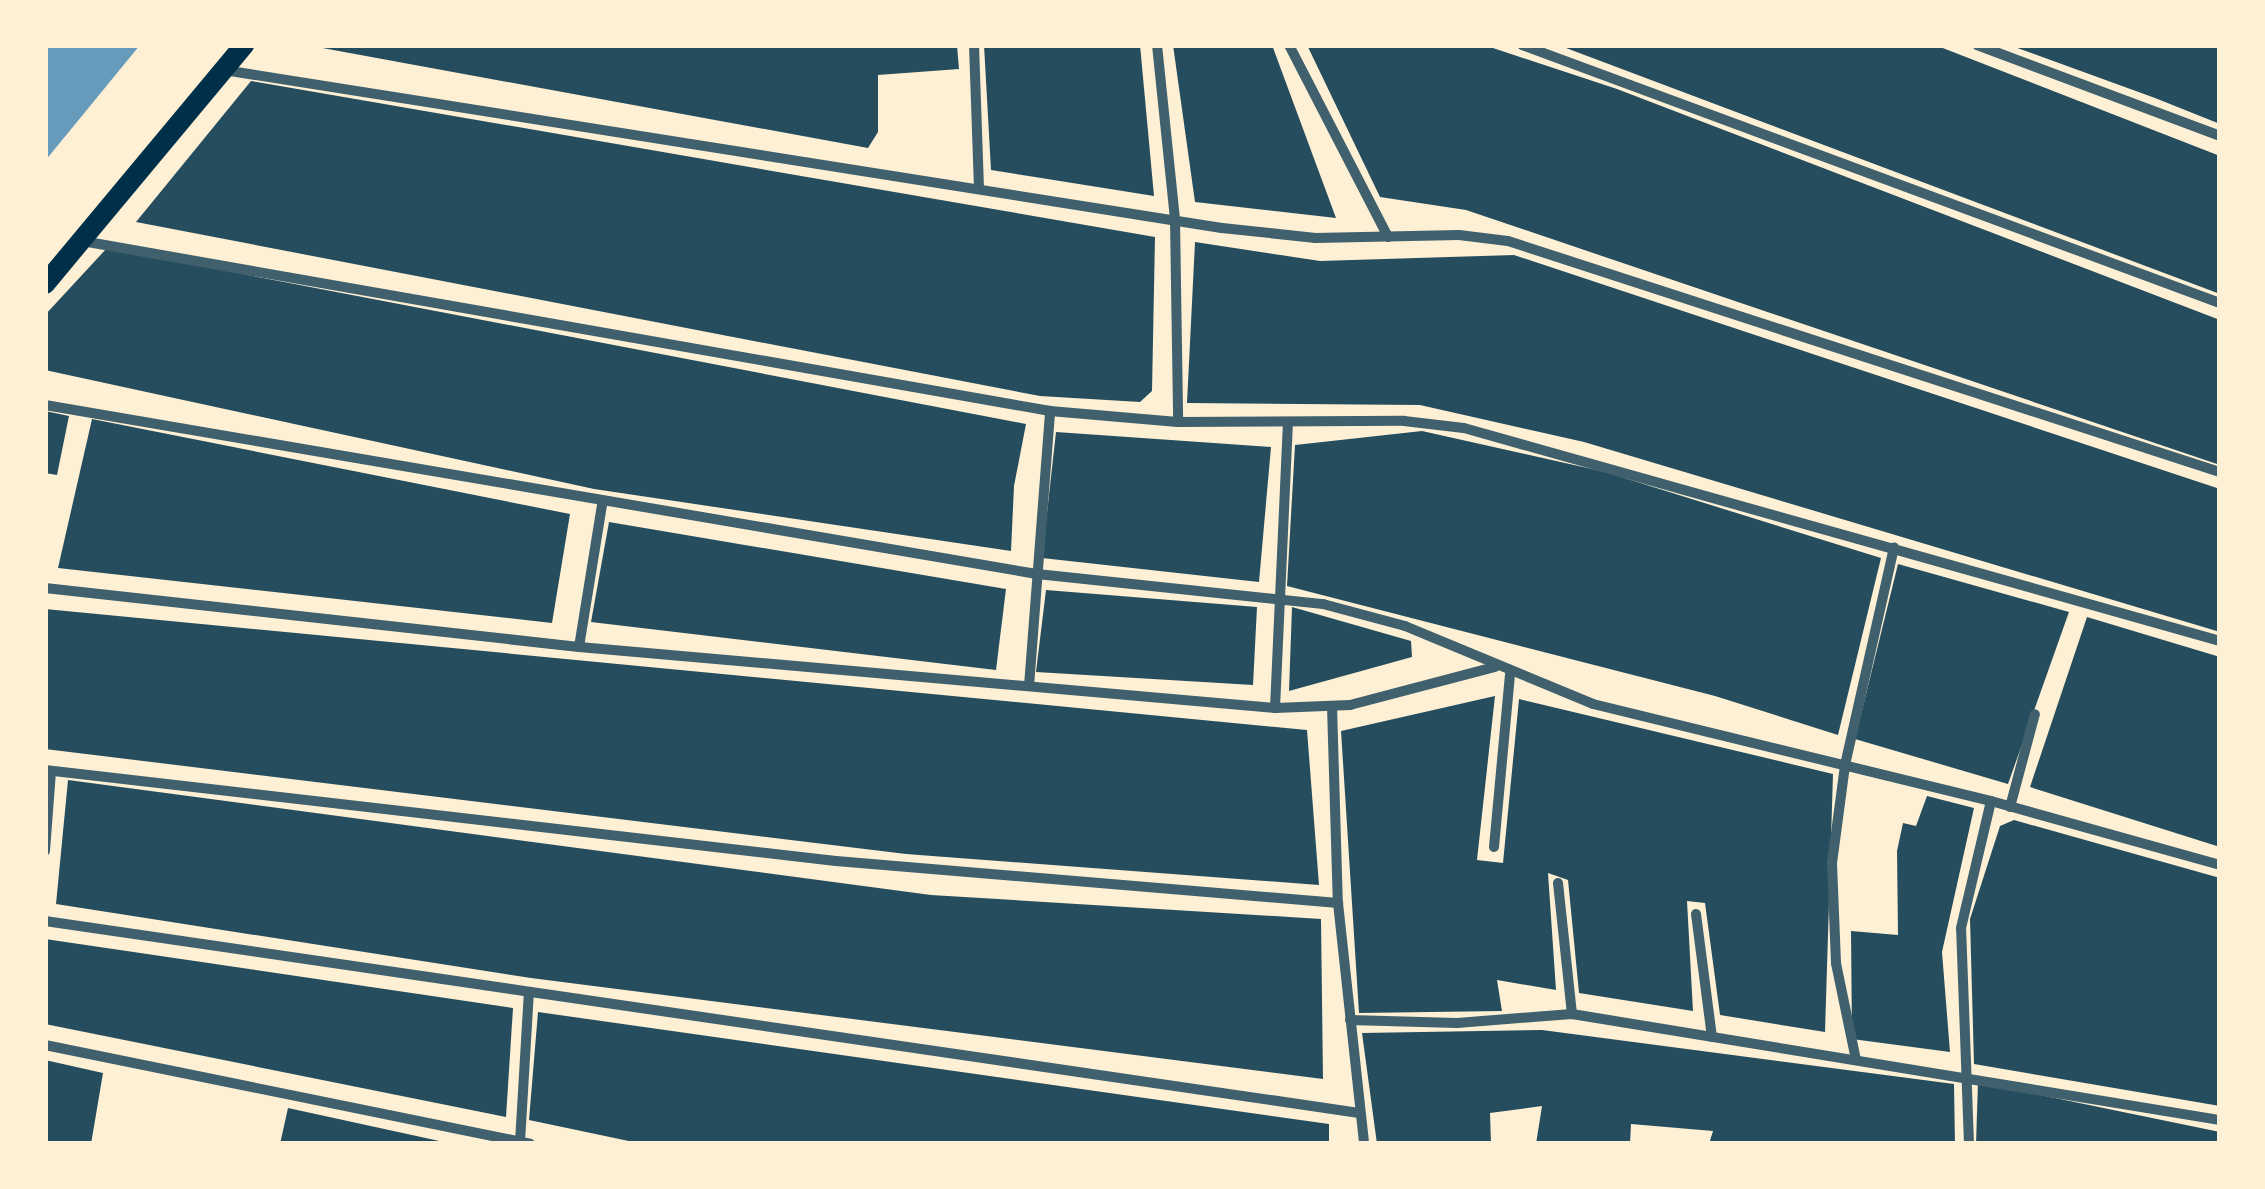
<!DOCTYPE html>
<html>
<head>
<meta charset="utf-8">
<style>
	body { margin:0 }
	#map { position:relative; width:2265px; height:1189px; overflow:hidden; background:#fdf0d5; font-family:"Fira Sans Condensed",sans-serif }
	div>[style] { position:absolute }
	.water>* { inset:0; background:#669bbc }
	.building>* { inset:0; background:#264d5e }
	.minor>* { height:10px; margin:-5px; padding:0 5px; transform-origin:5px; border-radius:5px; background:#3f606c }
	.secondary>* { height:20px; margin:-10px; padding:0 10px; transform-origin:10px; border-radius:10px; background:#003049 }
	span { translate:-50% -50%; white-space:nowrap; text-align:center; line-height:1.15; -webkit-text-stroke:9px #fdf0d5; paint-order:stroke }
	.frame { position:absolute; inset:0; border:48px solid #fdf0d5; pointer-events:none }
</style>
</head>
<body>
<div id="map">
	<div class="water">
		<i style="clip-path:polygon(45px 45px,140px 45px,45px 161px)"></i>
	</div>
	<div class="building">
		<i style="clip-path:polygon(957px 45px,959px 69px,878px 75px,878px 132px,868px 148px,317px 47px)"></i>
		<i style="clip-path:polygon(984px 45px,1140px 45px,1154px 196px,991px 170px)"></i>
		<i style="clip-path:polygon(1173px 45px,1272px 45px,1336px 218px,1195px 202px)"></i>
		<i style="clip-path:polygon(1307px 45px,1484px 45px,1617px 89px,2220px 320px,2220px 465px,1466px 210px,1380px 197px)"></i>
		<i style="clip-path:polygon(1558px 45px,1935px 45px,2220px 156px,2220px 294px)"></i>
		<i style="clip-path:polygon(2009px 45px,2220px 45px,2220px 124px,2155px 98px)"></i>
		<i style="clip-path:polygon(251px 81px,1155px 237px,1152px 391px,1140px 402px,1040px 396px,136px 222px)"></i>
		<i style="clip-path:polygon(1195px 242px,1320px 261px,1514px 255px,2220px 489px,2220px 632px,1584px 442px,1420px 405px,1187px 403px)"></i>
		<i style="clip-path:polygon(107px 248px,1026px 424px,1014px 486px,1011px 551px,594px 489px,45px 370px,45px 315px)"></i>
		<i style="clip-path:polygon(45px 411px,69px 416px,57px 475px,45px 473px)"></i>
		<i style="clip-path:polygon(92px 419px,570px 514px,552px 623px,58px 568px)"></i>
		<i style="clip-path:polygon(1422px 431px,1605px 472px,1881px 558px,1838px 735px,1715px 696px,1287px 586px,1295px 445px)"></i>
		<i style="clip-path:polygon(1056px 432px,1271px 447px,1259px 582px,1042px 558px)"></i>
		<i style="clip-path:polygon(609px 522px,1006px 589px,996px 670px,591px 622px)"></i>
		<i style="clip-path:polygon(1898px 564px,2069px 612px,2008px 784px,1855px 739px)"></i>
		<i style="clip-path:polygon(1046px 590px,1257px 607px,1253px 685px,1036px 672px)"></i>
		<i style="clip-path:polygon(1292px 607px,1411px 641px,1412px 657px,1289px 691px)"></i>
		<i style="clip-path:polygon(45px 609px,1307px 730px,1319px 885px,906px 854px,45px 749px)"></i>
		<i style="clip-path:polygon(2087px 617px,2220px 657px,2220px 847px,2030px 787px)"></i>
		<i style="clip-path:polygon(1495px 696px,1477px 860px,1503px 863px,1519px 699px,1833px 774px,1825px 1032px,1720px 1015px,1705px 903px,1687px 901px,1693px 1011px,1579px 993px,1568px 880px,1548px 873px,1556px 990px,1497px 980px,1502px 1011px,1359px 1013px,1341px 731px)"></i>
		<i style="clip-path:polygon(68px 780px,931px 895px,1321px 919px,1323px 1079px,531px 978px,56px 904px)"></i>
		<i style="clip-path:polygon(1927px 796px,1974px 808px,1942px 952px,1950px 1052px,1852px 1039px,1851px 931px,1898px 935px,1897px 851px,1903px 823px,1916px 826px)"></i>
		<i style="clip-path:polygon(2014px 820px,2220px 878px,2220px 1106px,1974px 1064px,1970px 919px,2000px 826px)"></i>
		<i style="clip-path:polygon(45px 939px,513px 1008px,506px 1117px,45px 1024px)"></i>
		<i style="clip-path:polygon(538px 1012px,1329px 1124px,1329px 1144px,643px 1144px,529px 1120px)"></i>
		<i style="clip-path:polygon(1542px 1030px,1954px 1084px,1955px 1144px,1709px 1144px,1713px 1131px,1631px 1124px,1630px 1144px,1536px 1144px,1542px 1106px,1490px 1113px,1491px 1144px,1377px 1144px,1362px 1033px)"></i>
		<i style="clip-path:polygon(45px 1060px,103px 1073px,91px 1144px,45px 1144px)"></i>
		<i style="clip-path:polygon(1978px 1082px,2220px 1132px,2220px 1144px,1976px 1144px)"></i>
		<i style="clip-path:polygon(288px 1108px,444px 1142px,444px 1144px,280px 1144px)"></i>
	</div>
	<div class="minor">
		<i style="left:974px;top:45px;width:140px;rotate:88deg"></i>
		<i style="left:1157px;top:45px;width:176px;rotate:84.1deg"></i>
		<i style="left:1175px;top:220px;width:202px;rotate:89.1deg"></i>
		<i style="left:1289px;top:45px;width:216px;rotate:62.7deg"></i>
		<i style="left:1522px;top:45px;width:744px;rotate:20.29deg"></i>
		<i style="left:1977px;top:45px;width:259px;rotate:20.5deg"></i>
		<i style="left:224px;top:70px;width:1010px;rotate:9deg"></i>
		<i style="left:1222px;top:228px;width:94px;rotate:6.1deg"></i>
		<i style="left:1315px;top:238px;width:144px;rotate:-1.2deg"></i>
		<i style="left:1459px;top:235px;width:49px;rotate:7deg"></i>
		<i style="left:1508px;top:241px;width:749px;rotate:17.98deg"></i>
		<i style="left:82px;top:241px;width:983px;rotate:9.96deg"></i>
		<i style="left:1050px;top:411px;width:128px;rotate:4.9deg"></i>
		<i style="left:1178px;top:422px;width:226px;rotate:-0.3deg"></i>
		<i style="left:1404px;top:421px;width:60px;rotate:6.7deg"></i>
		<i style="left:1464px;top:428px;width:785px;rotate:15.73deg"></i>
		<i style="left:45px;top:405px;width:1006px;rotate:9.67deg"></i>
		<i style="left:1037px;top:574px;width:288px;rotate:6deg"></i>
		<i style="left:1323px;top:604px;width:85px;rotate:15deg"></i>
		<i style="left:1405px;top:626px;width:204px;rotate:22.5deg"></i>
		<i style="left:1593px;top:704px;width:410px;rotate:13.7deg"></i>
		<i style="left:1991px;top:801px;width:238px;rotate:15.6deg"></i>
		<i style="left:45px;top:588px;width:537px;rotate:6.3deg"></i>
		<i style="left:579px;top:647px;width:699px;rotate:5.01deg"></i>
		<i style="left:1275px;top:708px;width:75px;rotate:-2.3deg"></i>
		<i style="left:1350px;top:705px;width:150px;rotate:-14.7deg"></i>
		<i style="left:579px;top:647px;width:144px;rotate:-80.8deg"></i>
		<i style="left:1029px;top:686px;width:276px;rotate:-85.6deg"></i>
		<i style="left:1332px;top:706px;width:197px;rotate:88.3deg"></i>
		<i style="left:1338px;top:903px;width:242px;rotate:83.8deg"></i>
		<i style="left:1275px;top:708px;width:283px;rotate:-87.4deg"></i>
		<i style="left:45px;top:770px;width:796px;rotate:6.56deg"></i>
		<i style="left:836px;top:861px;width:504px;rotate:4.78deg"></i>
		<i style="left:2010px;top:807px;width:96px;rotate:-75deg"></i>
		<i style="left:1494px;top:847px;width:174px;rotate:-84.7deg"></i>
		<i style="left:45px;top:851px;width:80px;rotate:-85.7deg"></i>
		<i style="left:1558px;top:883px;width:132px;rotate:83.9deg"></i>
		<i style="left:1696px;top:914px;width:124px;rotate:82.6deg"></i>
		<i style="left:45px;top:921px;width:1328px;rotate:8.31deg"></i>
		<i style="left:1350px;top:1020px;width:107px;rotate:1.6deg"></i>
		<i style="left:1457px;top:1023px;width:115px;rotate:-4.5deg"></i>
		<i style="left:1572px;top:1014px;width:657px;rotate:9.29deg"></i>
		<i style="left:45px;top:1045px;width:495px;rotate:11.5deg"></i>
		<i style="left:1856px;top:1060px;width:99px;rotate:-101.7deg"></i>
		<i style="left:1836px;top:963px;width:100px;rotate:-92.3deg"></i>
		<i style="left:1832px;top:863px;width:99px;rotate:-82.4deg"></i>
		<i style="left:1845px;top:765px;width:223px;rotate:-77.3deg"></i>
		<i style="left:520px;top:1142px;width:150px;rotate:-86.6deg"></i>
		<i style="left:1969px;top:1144px;width:216px;rotate:-92.1deg"></i>
		<i style="left:1961px;top:928px;width:130px;rotate:-76.7deg"></i>
	</div>
	<div class="secondary">
		<i style="left:45px;top:284px;width:311px;rotate:-50.2deg"></i>
	</div>
	<div class="frame"></div>
</div>
</body>
</html>
